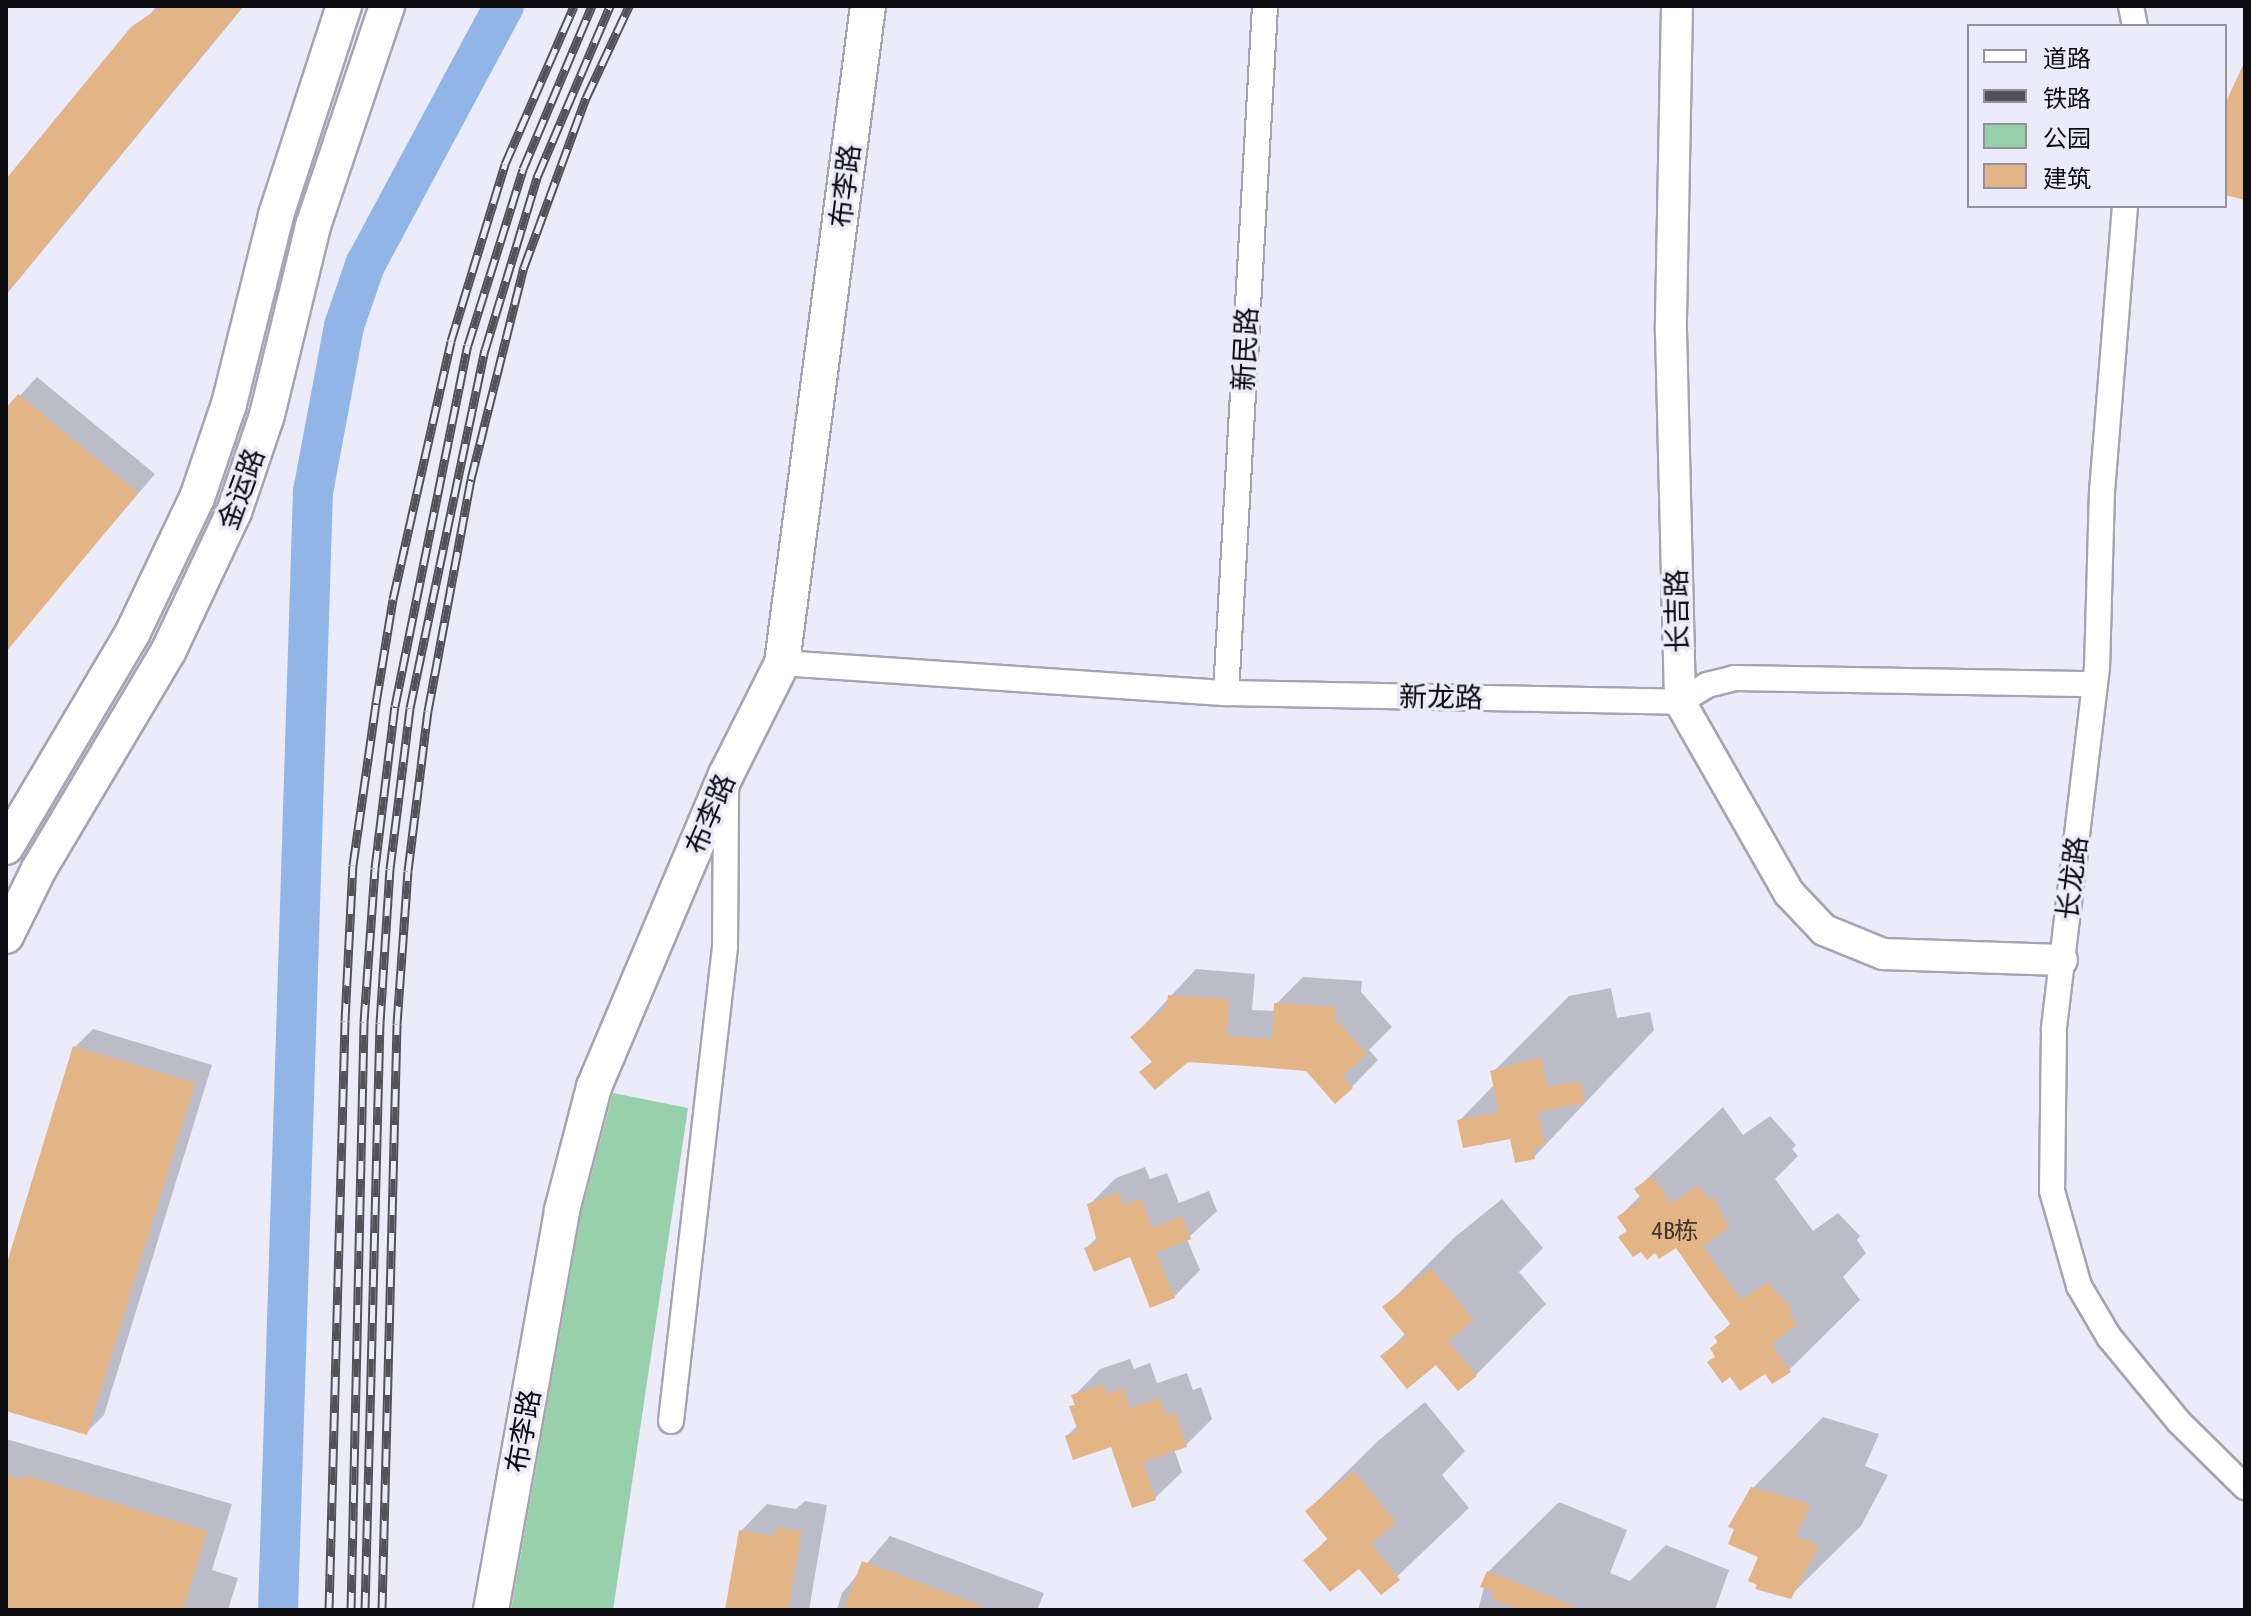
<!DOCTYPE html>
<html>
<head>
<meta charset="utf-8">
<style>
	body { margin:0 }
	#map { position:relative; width:2251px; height:1616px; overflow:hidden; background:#ecebfa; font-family:"Asap Condensed","Noto Sans SC",sans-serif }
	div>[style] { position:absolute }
	.green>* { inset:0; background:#99d0ac }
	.shadow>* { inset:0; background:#0003 }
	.river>* { height:40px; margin:-20px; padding:0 20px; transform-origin:20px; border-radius:20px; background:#92b5e7 }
	.building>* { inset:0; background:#e2b486 }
	.roads { filter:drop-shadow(2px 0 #a6a4b2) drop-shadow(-2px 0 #a6a4b2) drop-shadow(0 2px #a6a4b2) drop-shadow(0 -2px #a6a4b2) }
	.minor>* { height:24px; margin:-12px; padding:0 12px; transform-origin:12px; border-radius:12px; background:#fff }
	.tertiary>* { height:30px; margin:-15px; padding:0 15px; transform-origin:15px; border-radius:15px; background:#fff }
	.secondary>* { height:34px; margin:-17px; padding:0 17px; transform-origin:17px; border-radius:17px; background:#fff }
	.rail>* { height:9px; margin-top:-4.5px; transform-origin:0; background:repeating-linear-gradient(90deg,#ecebfa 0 18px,#53525a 0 36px); box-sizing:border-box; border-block:2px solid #53525a }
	span { translate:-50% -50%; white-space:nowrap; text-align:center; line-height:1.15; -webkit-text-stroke:7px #ecebfa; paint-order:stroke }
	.number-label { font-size:24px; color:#42362e }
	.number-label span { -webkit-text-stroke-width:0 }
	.street-label { font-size:28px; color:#0c0c10 }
	.frame { position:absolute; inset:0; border:8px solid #0c0c10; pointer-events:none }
	.legend { position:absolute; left:1967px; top:24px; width:260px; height:184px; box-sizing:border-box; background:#ecebfa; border:2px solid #92929c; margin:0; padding:10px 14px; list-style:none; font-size:24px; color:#0c0c10 }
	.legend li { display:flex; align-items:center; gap:16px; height:40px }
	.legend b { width:40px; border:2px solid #92929c }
</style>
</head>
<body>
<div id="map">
	<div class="green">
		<i style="clip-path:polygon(613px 1093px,688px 1108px,613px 1610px,511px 1610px,581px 1214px)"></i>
	</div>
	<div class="shadow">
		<i style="clip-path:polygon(157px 6px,244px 6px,6px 295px,6px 182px)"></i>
		<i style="clip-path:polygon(37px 377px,155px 474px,10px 644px,6px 641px,6px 411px)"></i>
		<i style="clip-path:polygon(1196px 969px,1255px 974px,1252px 1010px,1276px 1011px,1276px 1004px,1303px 977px,1362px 981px,1361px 992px,1392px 1027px,1369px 1050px,1378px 1060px,1352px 1087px,1307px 1069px,1188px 1060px,1142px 1072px,1153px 1061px,1133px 1037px)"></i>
		<i style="clip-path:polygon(1611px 988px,1617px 1018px,1650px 1012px,1654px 1030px,1534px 1157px,1511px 1136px,1459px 1121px,1495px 1084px,1493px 1072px,1569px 996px)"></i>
		<i style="clip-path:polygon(93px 1029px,212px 1065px,104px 1415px,86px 1433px,6px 1409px,6px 1273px,75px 1047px)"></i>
		<i style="clip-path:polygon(1723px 1107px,1743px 1135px,1770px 1116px,1796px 1145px,1792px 1149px,1798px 1156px,1775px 1179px,1813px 1231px,1838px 1213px,1860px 1236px,1857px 1240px,1866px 1253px,1843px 1277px,1860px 1300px,1789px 1370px,1765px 1371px,1717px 1355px,1717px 1337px,1731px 1323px,1676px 1245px,1642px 1249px,1621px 1237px,1628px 1230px,1619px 1217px,1641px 1195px,1636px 1189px)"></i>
		<i style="clip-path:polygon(1145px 1167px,1150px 1179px,1167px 1173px,1179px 1203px,1209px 1191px,1217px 1211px,1187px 1239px,1200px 1270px,1174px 1297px,1131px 1254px,1086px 1248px,1098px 1237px,1089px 1205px,1116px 1178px)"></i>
		<i style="clip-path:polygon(1502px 1199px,1543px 1248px,1519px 1272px,1546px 1304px,1476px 1375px,1437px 1362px,1383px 1356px,1406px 1333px,1385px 1307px,1455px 1237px)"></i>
		<i style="clip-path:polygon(1130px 1359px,1134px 1369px,1150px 1363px,1157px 1383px,1187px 1373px,1193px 1390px,1201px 1387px,1212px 1419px,1186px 1445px,1174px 1449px,1182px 1472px,1155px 1498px,1112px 1445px,1067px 1436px,1078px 1425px,1074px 1396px,1100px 1369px)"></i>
		<i style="clip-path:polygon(1425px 1402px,1465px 1451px,1442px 1475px,1469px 1508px,1381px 1592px,1359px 1566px,1306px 1560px,1329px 1537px,1307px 1511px,1378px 1441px)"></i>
		<i style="clip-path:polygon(1823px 1417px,1879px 1434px,1865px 1466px,1888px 1475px,1861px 1526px,1790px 1596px,1761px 1555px,1753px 1488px)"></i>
		<i style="clip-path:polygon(6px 1439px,232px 1504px,212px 1570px,238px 1578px,228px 1610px,6px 1610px)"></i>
		<i style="clip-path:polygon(805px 1501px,827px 1505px,809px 1610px,727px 1610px,741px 1531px,767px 1504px,796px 1509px)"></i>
		<i style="clip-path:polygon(1559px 1502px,1627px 1530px,1610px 1573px,1630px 1581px,1666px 1545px,1729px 1570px,1715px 1610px,1478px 1610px,1488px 1572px)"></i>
		<i style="clip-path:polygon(890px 1536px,1044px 1593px,1037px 1610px,837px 1610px,842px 1593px)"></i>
	</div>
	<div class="river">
		<i style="left:278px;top:1610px;width:1119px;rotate:-88.21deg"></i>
		<i style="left:313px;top:492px;width:169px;rotate:-79.4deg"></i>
		<i style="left:344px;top:326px;width:65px;rotate:-71deg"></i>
		<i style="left:365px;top:265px;width:294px;rotate:-61.8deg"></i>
	</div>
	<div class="building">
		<i style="clip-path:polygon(162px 6px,243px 6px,6px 294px,6px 179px,131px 27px)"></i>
		<i style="clip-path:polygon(2245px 61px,2245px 200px,2225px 195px,2225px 104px)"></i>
		<i style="clip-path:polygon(18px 394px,138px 493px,6px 652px,6px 408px)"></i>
		<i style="clip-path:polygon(1168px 995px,1229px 999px,1227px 1036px,1272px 1039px,1274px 1003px,1336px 1007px,1335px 1019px,1367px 1054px,1343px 1076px,1353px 1088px,1335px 1104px,1306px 1071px,1247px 1066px,1188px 1062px,1155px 1090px,1139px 1072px,1152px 1062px,1130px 1037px,1167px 1006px)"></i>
		<i style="clip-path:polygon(73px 1046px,195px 1083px,87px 1435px,6px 1411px,6px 1266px)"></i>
		<i style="clip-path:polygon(1541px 1057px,1547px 1087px,1580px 1081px,1585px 1103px,1538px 1112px,1545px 1146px,1533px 1148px,1535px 1159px,1515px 1163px,1510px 1139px,1463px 1148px,1457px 1120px,1499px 1112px,1490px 1071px)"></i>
		<i style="clip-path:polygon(1652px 1176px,1672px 1204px,1698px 1185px,1709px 1200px,1713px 1196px,1729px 1228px,1703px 1246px,1741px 1300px,1767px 1282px,1792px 1308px,1788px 1311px,1797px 1325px,1771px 1344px,1791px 1372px,1772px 1384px,1765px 1374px,1740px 1391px,1730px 1377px,1722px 1383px,1707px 1362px,1715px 1357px,1710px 1348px,1718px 1342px,1714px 1337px,1731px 1325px,1703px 1287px,1676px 1248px,1659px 1259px,1655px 1253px,1647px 1260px,1641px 1252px,1633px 1257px,1618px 1237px,1627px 1231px,1617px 1217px,1642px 1199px,1634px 1189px)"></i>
		<i style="clip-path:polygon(1118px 1192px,1123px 1205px,1141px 1198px,1152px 1228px,1182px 1216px,1191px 1239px,1156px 1253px,1175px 1298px,1150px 1308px,1130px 1257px,1094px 1272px,1084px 1248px,1097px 1242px,1087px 1204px)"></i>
		<i style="clip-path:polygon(1431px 1268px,1474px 1320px,1448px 1341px,1477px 1376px,1458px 1391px,1436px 1365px,1407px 1389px,1380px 1356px,1406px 1336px,1382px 1307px)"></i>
		<i style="clip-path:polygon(1104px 1384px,1107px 1394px,1123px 1388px,1130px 1408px,1160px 1398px,1166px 1415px,1175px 1412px,1187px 1447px,1143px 1462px,1156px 1500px,1132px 1508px,1111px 1447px,1073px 1460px,1065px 1436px,1078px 1431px,1069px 1406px,1075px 1405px,1071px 1395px)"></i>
		<i style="clip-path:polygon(1354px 1471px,1396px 1523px,1371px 1544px,1400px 1580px,1381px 1595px,1359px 1569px,1330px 1592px,1303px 1560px,1328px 1540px,1305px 1511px)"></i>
		<i style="clip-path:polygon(6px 1475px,23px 1480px,24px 1475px,207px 1531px,183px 1610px,6px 1610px)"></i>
		<i style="clip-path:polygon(1751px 1487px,1810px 1504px,1796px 1537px,1819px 1545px,1791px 1599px,1755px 1589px,1757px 1585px,1748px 1581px,1758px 1557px,1728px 1544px,1734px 1529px,1728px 1527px)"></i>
		<i style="clip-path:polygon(776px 1527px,802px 1531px,788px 1610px,725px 1610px,739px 1530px,775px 1536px)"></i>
		<i style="clip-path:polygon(862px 1561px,987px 1608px,987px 1610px,843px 1610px)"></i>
		<i style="clip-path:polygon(1487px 1571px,1581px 1609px,1581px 1610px,1520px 1610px,1492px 1599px,1494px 1592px,1480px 1587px)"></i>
	</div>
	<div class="roads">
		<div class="minor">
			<i style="left:2131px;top:6px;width:20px;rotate:79deg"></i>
			<i style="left:2125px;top:206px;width:285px;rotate:94.6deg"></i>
			<i style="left:2102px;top:490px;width:177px;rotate:91.6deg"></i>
			<i style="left:2097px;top:667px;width:365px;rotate:96.8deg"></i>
			<i style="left:2054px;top:1029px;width:162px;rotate:90.7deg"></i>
			<i style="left:2052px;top:1191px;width:99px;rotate:74.1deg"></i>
			<i style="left:2079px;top:1286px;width:59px;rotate:59.5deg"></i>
			<i style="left:2109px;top:1337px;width:110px;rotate:50.5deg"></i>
			<i style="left:2179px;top:1422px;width:93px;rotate:44.6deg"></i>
			<i style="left:782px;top:663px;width:445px;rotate:3.9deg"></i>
			<i style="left:1226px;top:693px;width:454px;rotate:1.1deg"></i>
			<i style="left:1680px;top:702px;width:32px;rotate:-32deg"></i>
			<i style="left:1707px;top:685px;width:29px;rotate:-14deg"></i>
			<i style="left:1735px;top:678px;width:360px;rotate:1deg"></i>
			<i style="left:1226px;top:693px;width:688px;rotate:-86.75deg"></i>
			<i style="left:671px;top:1421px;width:477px;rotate:-83.5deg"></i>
			<i style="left:725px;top:947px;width:160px;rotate:-89.6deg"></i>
		</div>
		<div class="tertiary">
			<i style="left:1677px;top:6px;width:325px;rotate:91.1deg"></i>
			<i style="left:1671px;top:331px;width:371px;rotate:88.6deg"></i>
			<i style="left:1680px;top:702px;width:220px;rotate:60.3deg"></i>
			<i style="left:1789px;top:893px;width:51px;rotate:46.6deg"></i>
			<i style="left:1824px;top:930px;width:64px;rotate:22.1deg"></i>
			<i style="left:1883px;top:954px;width:179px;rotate:1.9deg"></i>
		</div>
		<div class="secondary">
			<i style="left:6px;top:847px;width:250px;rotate:-59.4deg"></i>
			<i style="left:133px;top:632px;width:148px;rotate:-64.5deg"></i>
			<i style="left:197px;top:498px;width:99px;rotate:-71.2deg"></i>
			<i style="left:229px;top:404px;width:195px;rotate:-76deg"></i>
			<i style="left:276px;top:215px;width:220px;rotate:-72deg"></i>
			<i style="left:6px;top:936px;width:75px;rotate:-63.8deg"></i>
			<i style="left:39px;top:869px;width:252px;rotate:-59.3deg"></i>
			<i style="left:168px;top:652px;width:155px;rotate:-64.8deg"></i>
			<i style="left:234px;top:512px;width:102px;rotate:-71.2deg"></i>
			<i style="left:267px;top:415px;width:195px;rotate:-76.3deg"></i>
			<i style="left:313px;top:226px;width:232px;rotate:-71.4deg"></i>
			<i style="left:491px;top:1610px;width:406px;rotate:-79.9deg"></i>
			<i style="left:562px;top:1210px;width:127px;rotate:-75.4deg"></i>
			<i style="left:594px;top:1087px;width:339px;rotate:-67.1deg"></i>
			<i style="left:726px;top:775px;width:125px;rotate:-63.4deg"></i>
			<i style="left:782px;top:663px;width:663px;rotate:-82.54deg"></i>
		</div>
	</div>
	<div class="rail">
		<i style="left:329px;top:1610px;width:589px;rotate:-88.44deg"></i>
		<i style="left:345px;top:1021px;width:156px;rotate:-87.1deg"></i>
		<i style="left:353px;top:865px;width:164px;rotate:-81.9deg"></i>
		<i style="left:376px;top:703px;width:105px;rotate:-80.7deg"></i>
		<i style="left:393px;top:599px;width:264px;rotate:-77.3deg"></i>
		<i style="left:451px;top:341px;width:185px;rotate:-73deg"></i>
		<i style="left:505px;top:164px;width:172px;rotate:-66.4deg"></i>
		<i style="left:351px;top:1610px;width:588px;rotate:-88.73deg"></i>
		<i style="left:364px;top:1022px;width:154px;rotate:-85.9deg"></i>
		<i style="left:375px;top:868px;width:163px;rotate:-83deg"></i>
		<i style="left:395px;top:706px;width:368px;rotate:-78.6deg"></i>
		<i style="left:468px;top:345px;width:184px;rotate:-72.6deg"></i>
		<i style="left:523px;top:169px;width:177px;rotate:-67.1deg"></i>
		<i style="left:365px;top:1610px;width:587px;rotate:-88.54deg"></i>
		<i style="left:380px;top:1023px;width:154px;rotate:-86.3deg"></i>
		<i style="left:390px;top:869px;width:162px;rotate:-82.9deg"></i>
		<i style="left:410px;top:708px;width:366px;rotate:-78.2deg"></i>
		<i style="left:485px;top:350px;width:183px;rotate:-73.2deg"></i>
		<i style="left:538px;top:175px;width:184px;rotate:-66.9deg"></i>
		<i style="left:382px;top:1610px;width:586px;rotate:-88.53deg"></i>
		<i style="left:397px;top:1024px;width:153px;rotate:-85.9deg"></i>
		<i style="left:408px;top:871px;width:161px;rotate:-82.9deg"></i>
		<i style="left:428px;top:711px;width:236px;rotate:-79.5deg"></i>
		<i style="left:471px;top:479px;width:219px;rotate:-76deg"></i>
		<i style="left:524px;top:267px;width:180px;rotate:-69.9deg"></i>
		<i style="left:586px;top:98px;width:102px;rotate:-64.9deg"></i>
	</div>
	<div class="number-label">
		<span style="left:1675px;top:1231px">4B栋</span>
	</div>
	<div class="street-label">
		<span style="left:845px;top:186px;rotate:-83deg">布李路</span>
		<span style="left:1245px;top:349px;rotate:-87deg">新民路</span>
		<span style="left:241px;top:489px;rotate:-70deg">金运路</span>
		<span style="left:1677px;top:611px;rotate:-91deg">长吉路</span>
		<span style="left:1441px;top:697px;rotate:1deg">新龙路</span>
		<span style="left:710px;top:814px;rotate:-67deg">布李路</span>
		<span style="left:2072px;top:878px;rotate:-83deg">长龙路</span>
		<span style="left:523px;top:1431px;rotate:-80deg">布李路</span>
	</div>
	<div class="frame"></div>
	<ul class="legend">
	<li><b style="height:10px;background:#fff"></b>道路</li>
	<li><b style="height:10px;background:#53525a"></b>铁路</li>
	<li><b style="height:22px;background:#99d0ac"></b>公园</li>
	<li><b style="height:22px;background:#e2b486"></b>建筑</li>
	</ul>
</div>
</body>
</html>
